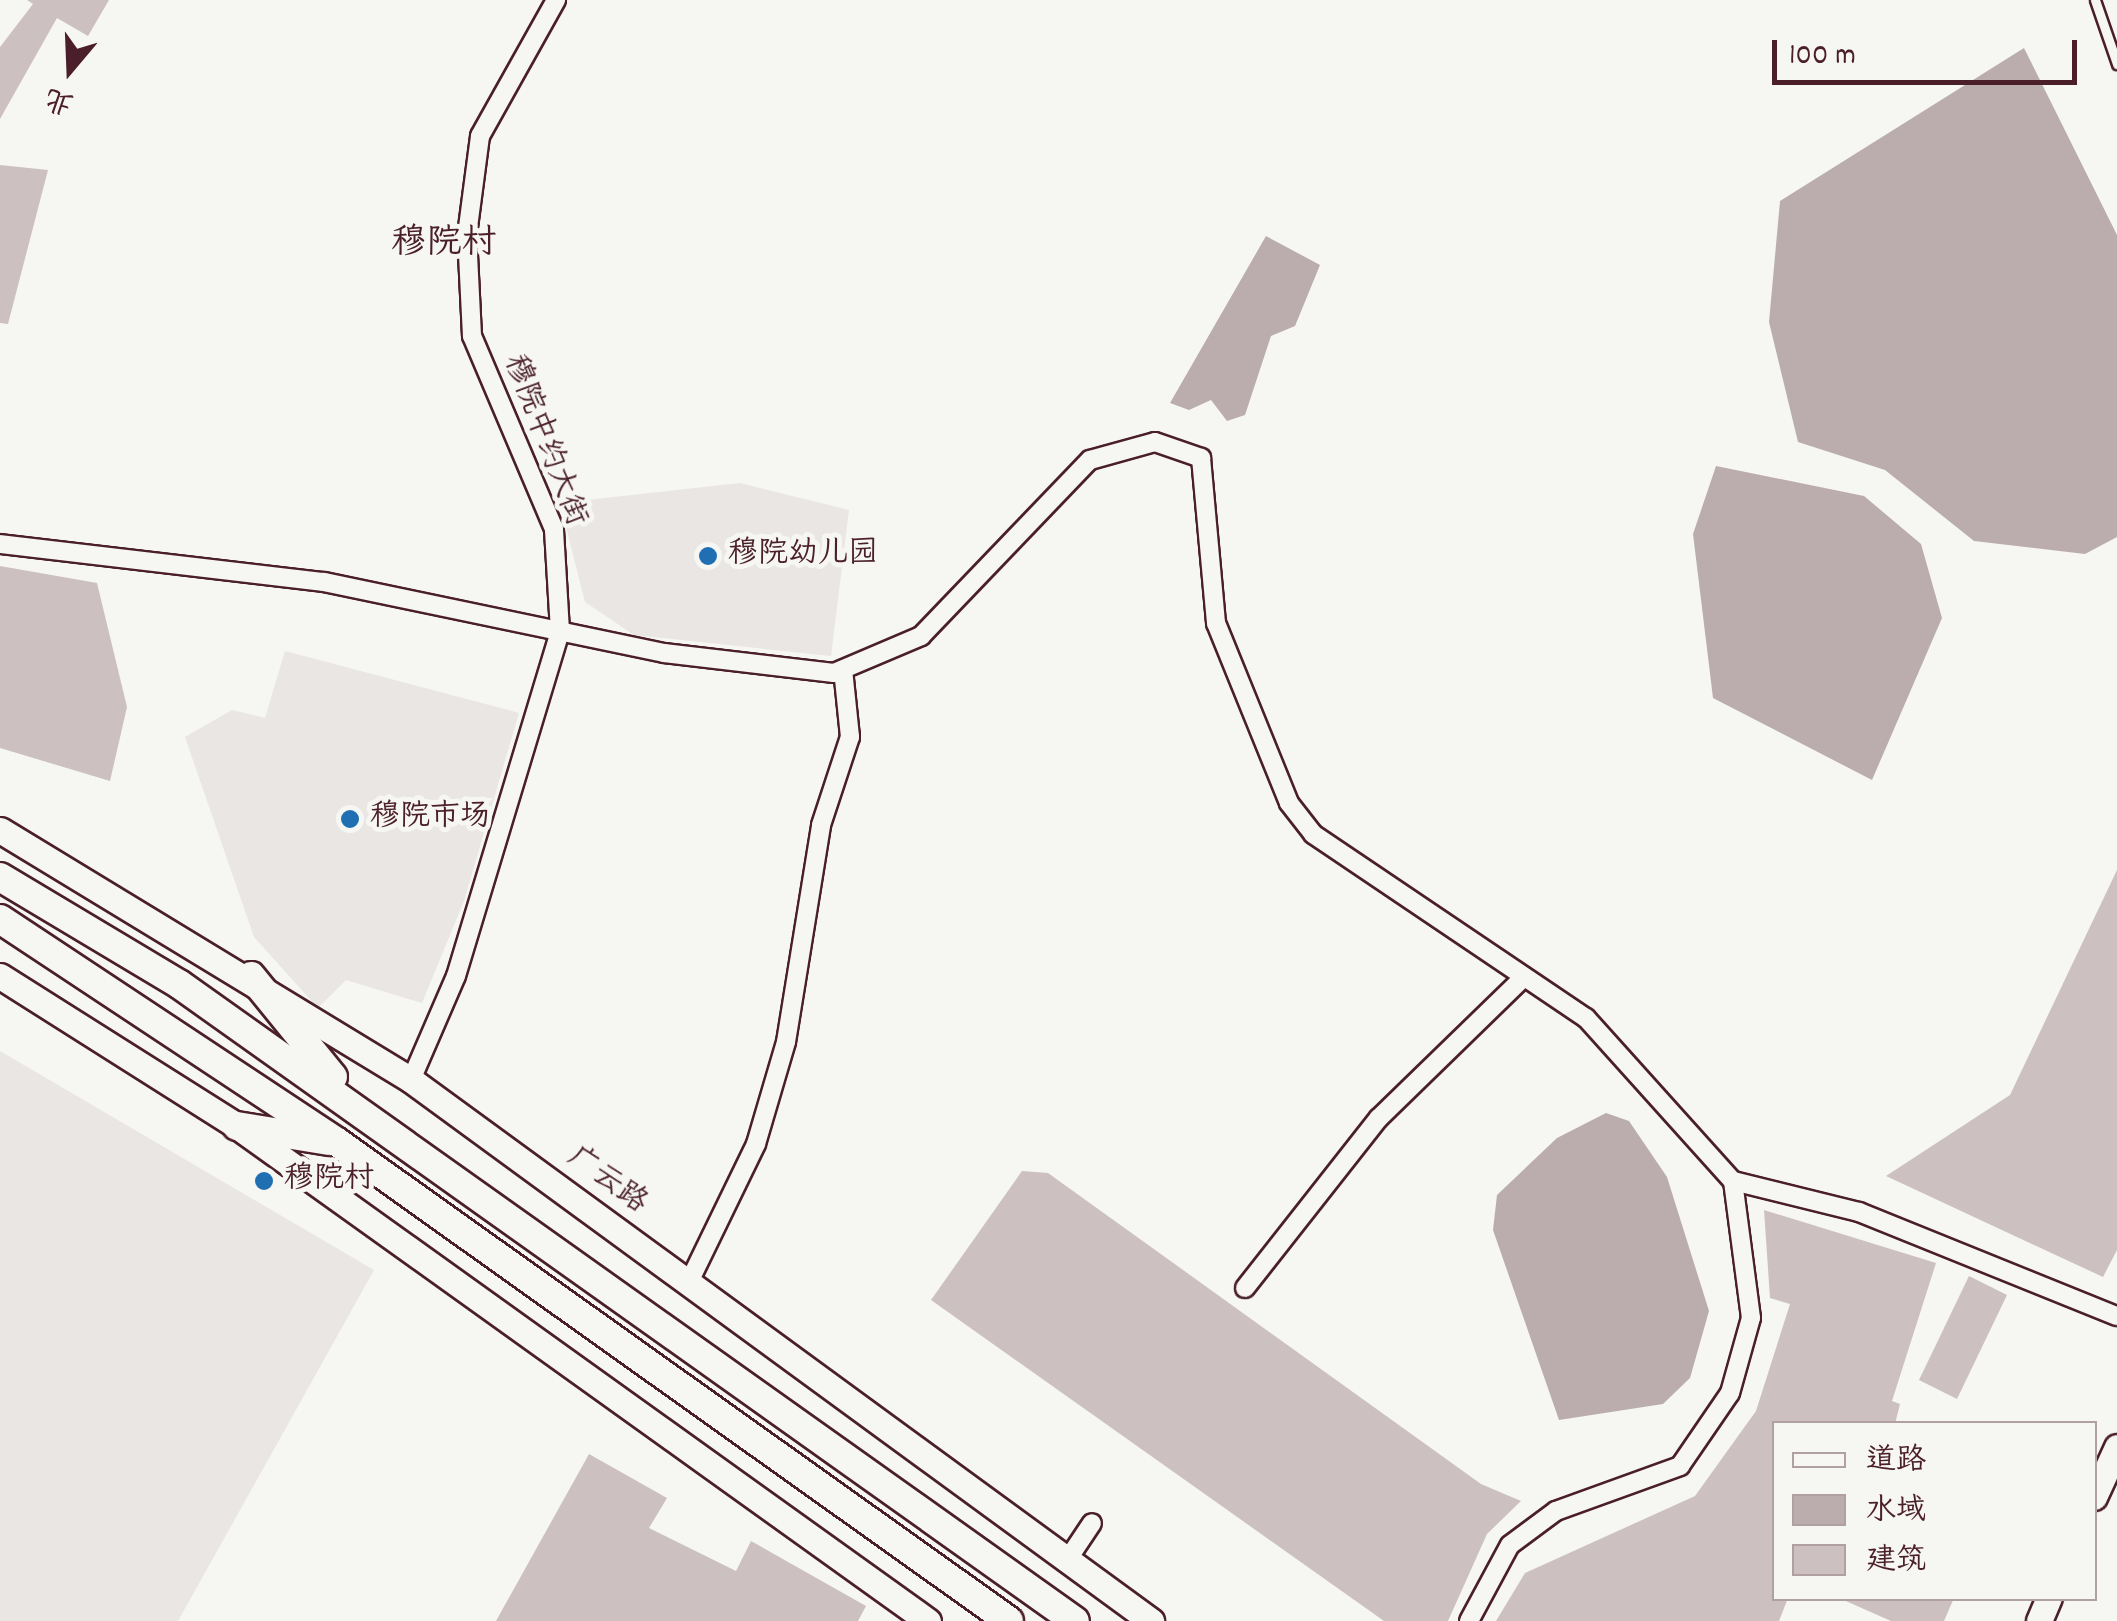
<!DOCTYPE html>
<html>
<head>
<meta charset="utf-8">
<style>
	body { margin:0 }
	#map { position:relative; width:2117px; height:1621px; overflow:hidden; background:#f6f6f2; font-family:Dekko,"LXGW WenKai TC",sans-serif }
	div>[style] { position:absolute }
	.built>* { inset:0; background:#e9e6e3 }
	.water>* { inset:0; background:#bbadae }
	.building>* { inset:0; background:#ccc1c0 }
	.roads { filter:drop-shadow(2px 0 #4a1f2b) drop-shadow(-2px 0 #4a1f2b) drop-shadow(0 2px #4a1f2b) drop-shadow(0 -2px #4a1f2b) }
	.service>* { height:9px; margin:-4.5px; padding:0 4.5px; transform-origin:4.5px; border-radius:4.5px; background:#f6f6f2 }
	.minor>* { height:18px; margin:-9px; padding:0 9px; transform-origin:9px; border-radius:9px; background:#f6f6f2 }
	.secondary>* { height:25px; margin:-12.5px; padding:0 12.5px; transform-origin:12.5px; border-radius:12.5px; background:#f6f6f2 }
	.primary>* { height:28px; margin:-14px; padding:0 14px; transform-origin:14px; border-radius:14px; background:#f6f6f2 }
	.dots>* { width:28px; height:28px; translate:-50% -50%; box-sizing:border-box; border:5px solid #f6f6f2; border-radius:50% }
	span { translate:-50% -50%; white-space:nowrap; text-align:center; line-height:1.15; -webkit-text-stroke:10px #f6f6f2; paint-order:stroke }
	.street-label { font-size:30px; color:#4a1f2b }
	.poi-label { font-size:30px; color:#4a1f2b }
	.left { translate:0 -50%; text-align:left }
	.quarter-label { font-size:35px; color:#4a1f2b }
	.legend { position:absolute; left:1772px; top:1421px; width:325px; height:180px; box-sizing:border-box; background:#f6f6f2; border:2px solid #b1a0a2; margin:0; padding:12px 18px; list-style:none; font-size:30px; color:#4a1f2b }
	.legend li { display:flex; align-items:center; gap:20px; height:50px }
	.legend b { width:50px; border:2px solid #b1a0a2 }
	.north { position:absolute; left:20px; top:20px; width:100px; height:100px; -webkit-text-stroke:8px #f6f6f2; paint-order:stroke; rotate:199deg; font-size:28px; font-weight:700; line-height:40px; text-align:center; color:#4a1f2b }
	.north::after { content:''; display:block; margin:auto; width:35px; height:45px; background:#4a1f2b; clip-path:polygon(50% 0,100% 100%,50% 72%,0 100%) }
	.scale { position:absolute; left:1772px; top:40px; width:305px; height:45px; box-sizing:border-box; border:5px solid #4a1f2b; border-top:0; padding-left:12px; font-size:30px; line-height:35px; white-space:nowrap; color:#4a1f2b; -webkit-text-stroke:8px #f6f6f2; paint-order:stroke }
</style>
</head>
<body>
<div id="map">
	<div class="built">
		<i style="clip-path:polygon(740px 483px,849px 510px,831px 656px,634px 635px,585px 602px,560px 503px)"></i>
		<i style="clip-path:polygon(285px 651px,519px 713px,464px 901px,422px 1003px,346px 980px,318px 1008px,254px 937px,185px 737px,232px 710px,265px 718px)"></i>
		<i style="clip-path:polygon(0 1051px,374px 1270px,178px 1621px,0 1621px)"></i>
	</div>
	<div class="water">
		<i style="clip-path:polygon(2024px 48px,2117px 235px,2117px 537px,2085px 554px,1974px 541px,1885px 470px,1798px 442px,1769px 322px,1780px 201px)"></i>
		<i style="clip-path:polygon(1266px 236px,1320px 265px,1295px 326px,1271px 336px,1245px 415px,1227px 421px,1211px 400px,1189px 410px,1170px 403px)"></i>
		<i style="clip-path:polygon(1716px 466px,1864px 496px,1921px 544px,1942px 618px,1872px 780px,1713px 698px,1693px 534px)"></i>
		<i style="clip-path:polygon(1606px 1113px,1629px 1121px,1667px 1177px,1709px 1311px,1690px 1378px,1663px 1404px,1559px 1420px,1493px 1230px,1497px 1195px,1557px 1138px)"></i>
	</div>
	<div class="building">
		<i style="clip-path:polygon(27px 0,109px 0,88px 36px,57px 18px,0 119px,0 47px,33px 4px)"></i>
		<i style="clip-path:polygon(0 165px,48px 170px,8px 324px,0 323px)"></i>
		<i style="clip-path:polygon(0 566px,97px 583px,127px 707px,110px 781px,0 748px)"></i>
		<i style="clip-path:polygon(2117px 870px,2117px 1250px,2103px 1277px,1886px 1176px,2010px 1095px)"></i>
		<i style="clip-path:polygon(1022px 1171px,1048px 1173px,1481px 1484px,1521px 1501px,1487px 1534px,1448px 1621px,1384px 1621px,931px 1300px)"></i>
		<i style="clip-path:polygon(1764px 1210px,1936px 1263px,1892px 1401px,1900px 1404px,1895px 1424px,1774px 1424px,1774px 1598px,1788px 1598px,1779px 1621px,1496px 1621px,1525px 1573px,1695px 1496px,1756px 1411px,1790px 1304px,1770px 1298px)"></i>
		<i style="clip-path:polygon(1969px 1276px,2007px 1295px,1957px 1399px,1919px 1380px)"></i>
		<i style="clip-path:polygon(589px 1454px,667px 1498px,649px 1528px,736px 1571px,751px 1541px,866px 1606px,858px 1621px,496px 1621px)"></i>
		<i style="clip-path:polygon(1839px 1598px,1954px 1598px,1944px 1621px,1891px 1621px)"></i>
	</div>
	<div class="roads">
		<div class="service">
			<i style="left:2095px;top:0;width:68px;rotate:71deg"></i>
		</div>
		<div class="minor">
			<i style="left:0;top:544px;width:326px;rotate:6.7deg"></i>
			<i style="left:324px;top:582px;width:347px;rotate:11.8deg"></i>
			<i style="left:664px;top:653px;width:171px;rotate:6.7deg"></i>
			<i style="left:834px;top:673px;width:95px;rotate:-23deg"></i>
			<i style="left:921px;top:636px;width:244px;rotate:-46.2deg"></i>
			<i style="left:1090px;top:460px;width:67px;rotate:-15.5deg"></i>
			<i style="left:1155px;top:442px;width:49px;rotate:19.2deg"></i>
			<i style="left:1201px;top:458px;width:166px;rotate:84.8deg"></i>
			<i style="left:1216px;top:623px;width:194px;rotate:67.9deg"></i>
			<i style="left:1289px;top:803px;width:39px;rotate:52deg"></i>
			<i style="left:1313px;top:834px;width:329px;rotate:34deg"></i>
			<i style="left:1586px;top:1018px;width:219px;rotate:48deg"></i>
			<i style="left:1733px;top:1181px;width:130px;rotate:13.8deg"></i>
			<i style="left:1859px;top:1212px;width:278px;rotate:22deg"></i>
			<i style="left:411px;top:1080px;width:113px;rotate:-66.6deg"></i>
			<i style="left:456px;top:976px;width:360px;rotate:-73.2deg"></i>
			<i style="left:560px;top:631px;width:102px;rotate:-93.4deg"></i>
			<i style="left:554px;top:529px;width:210px;rotate:-113deg"></i>
			<i style="left:472px;top:336px;width:101px;rotate:-92.8deg"></i>
			<i style="left:467px;top:235px;width:100px;rotate:-82.5deg"></i>
			<i style="left:480px;top:136px;width:156px;rotate:-60.8deg"></i>
			<i style="left:690px;top:1280px;width:151px;rotate:-64.1deg"></i>
			<i style="left:756px;top:1144px;width:106px;rotate:-73.6deg"></i>
			<i style="left:786px;top:1042px;width:220px;rotate:-80.8deg"></i>
			<i style="left:821px;top:825px;width:93px;rotate:-71.8deg"></i>
			<i style="left:850px;top:737px;width:68px;rotate:-95.9deg"></i>
			<i style="left:1245px;top:1288px;width:216px;rotate:-51.8deg"></i>
			<i style="left:1379px;top:1118px;width:202px;rotate:-44.2deg"></i>
			<i style="left:1068px;top:1559px;width:43px;rotate:-56.3deg"></i>
			<i style="left:1469px;top:1621px;width:86px;rotate:-61.7deg"></i>
			<i style="left:1510px;top:1545px;width:57px;rotate:-36.5deg"></i>
			<i style="left:1556px;top:1511px;width:132px;rotate:-19.9deg"></i>
			<i style="left:1680px;top:1466px;width:88px;rotate:-55.6deg"></i>
			<i style="left:1730px;top:1393px;width:78px;rotate:-74.4deg"></i>
			<i style="left:1751px;top:1318px;width:138px;rotate:-97.5deg"></i>
		</div>
		<div class="secondary">
			<i style="left:0;top:830px;width:481px;rotate:31.3deg"></i>
			<i style="left:411px;top:1080px;width:917px;rotate:36.17deg"></i>
			<i style="left:0;top:976px;width:280px;rotate:32.3deg"></i>
			<i style="left:237px;top:1126px;width:850px;rotate:35.62deg"></i>
			<i style="left:2094px;top:1497px;width:55px;rotate:-65.3deg"></i>
			<i style="left:2039px;top:1621px;width:25px;rotate:-67deg"></i>
		</div>
		<div class="primary">
			<i style="left:0;top:877px;width:209px;rotate:30.9deg"></i>
			<i style="left:179px;top:984px;width:1099px;rotate:35.41deg"></i>
			<i style="left:0;top:919px;width:404px;rotate:33.5deg"></i>
			<i style="left:337px;top:1142px;width:825px;rotate:35.48deg"></i>
			<i style="left:251px;top:976px;width:130px;rotate:50.9deg"></i>
			<i style="left:237px;top:1126px;width:93px;rotate:9.3deg"></i>
		</div>
	</div>
	<div class="dots">
		<i style="left:708px;top:556px;background:#1f6fb2"></i>
		<i style="left:350px;top:819px;background:#1f6fb2"></i>
		<i style="left:264px;top:1181px;background:#1f6fb2"></i>
	</div>
	<div class="street-label">
		<span style="left:543px;top:441px;rotate:69deg">穆院中约大街</span>
		<span style="left:606px;top:1182px;rotate:36deg">广云路</span>
	</div>
	<div class="poi-label">
		<span class="left" style="left:728px;top:556px">穆院幼儿园</span>
		<span class="left" style="left:370px;top:819px">穆院市场</span>
		<span class="left" style="left:284px;top:1181px">穆院村</span>
	</div>
	<div class="quarter-label">
		<span style="left:444px;top:245px">穆院村</span>
	</div>
	<ul class="legend">
	<li><b style="height:12px;background:#f6f6f2"></b>道路</li>
	<li><b style="height:28px;background:#bbadae"></b>水域</li>
	<li><b style="height:28px;background:#ccc1c0"></b>建筑</li>
	</ul>
	<div class="north">北</div>
	<div class="scale">100 m</div>
</div>
</body>
</html>
